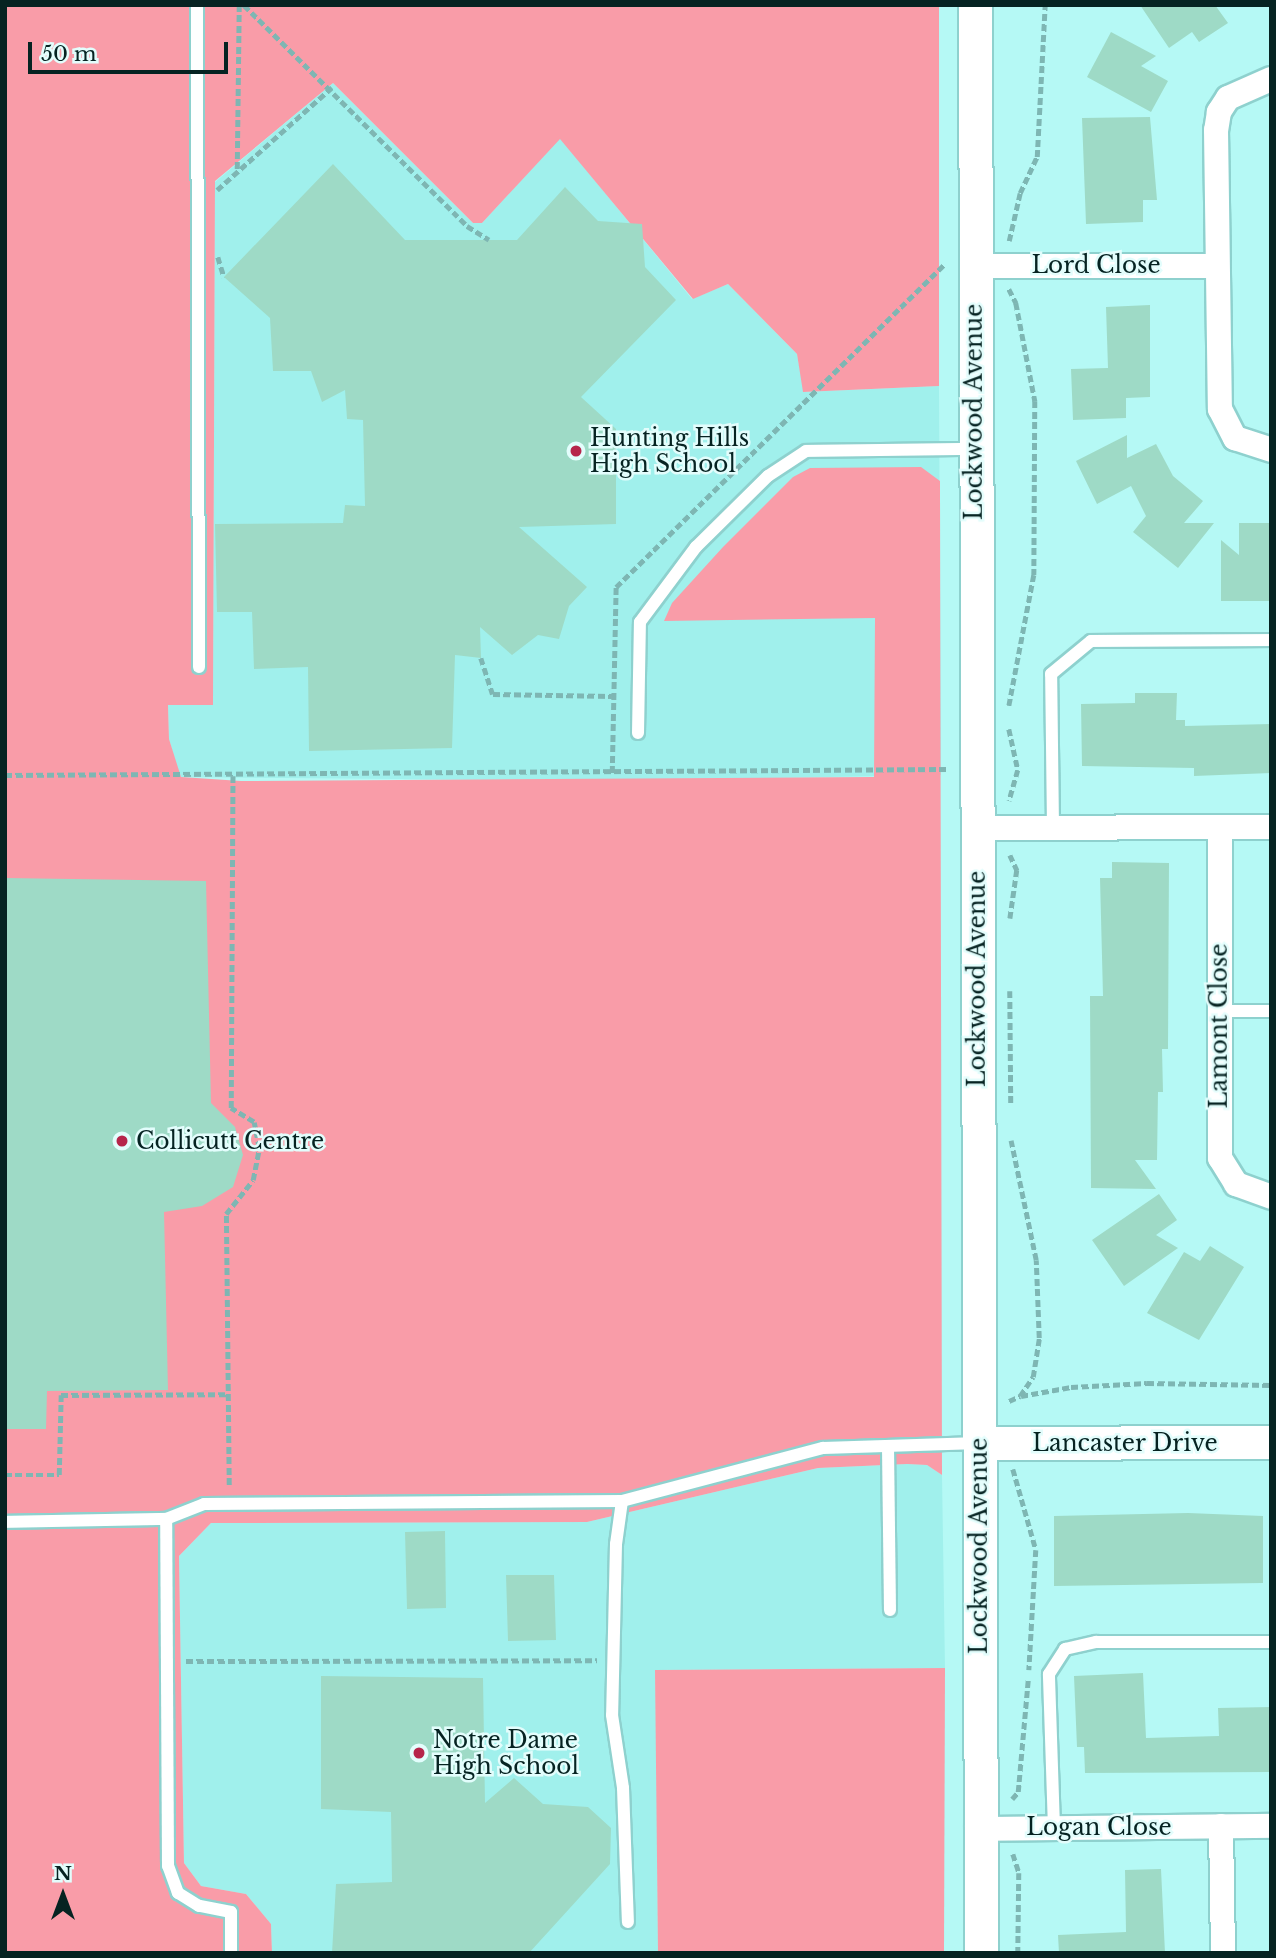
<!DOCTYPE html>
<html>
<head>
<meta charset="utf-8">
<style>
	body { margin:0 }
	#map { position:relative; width:1276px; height:1958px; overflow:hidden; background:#b5f9f5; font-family:"Libre Baskerville",serif }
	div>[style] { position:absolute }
	.built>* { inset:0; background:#a0f0ec }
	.green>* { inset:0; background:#f99ca8 }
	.building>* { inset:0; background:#9edac6 }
	.path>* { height:4.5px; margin-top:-2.25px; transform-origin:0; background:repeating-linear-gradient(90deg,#7eb6b3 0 7px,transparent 0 10.5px) }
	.roads { filter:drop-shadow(2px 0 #8ed1ce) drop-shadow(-2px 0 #8ed1ce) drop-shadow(0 2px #8ed1ce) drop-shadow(0 -2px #8ed1ce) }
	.lane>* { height:12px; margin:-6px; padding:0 6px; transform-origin:6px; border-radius:6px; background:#fff }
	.street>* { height:24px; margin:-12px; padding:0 12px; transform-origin:12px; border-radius:12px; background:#fff }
	.secondary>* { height:33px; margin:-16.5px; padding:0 16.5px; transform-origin:16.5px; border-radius:16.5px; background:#fff }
	.dots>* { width:19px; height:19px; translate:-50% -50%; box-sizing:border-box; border:4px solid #e3fdfc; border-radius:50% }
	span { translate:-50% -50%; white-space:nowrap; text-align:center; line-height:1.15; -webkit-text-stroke:5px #e3fdfc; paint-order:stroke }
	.street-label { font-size:23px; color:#062322 }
	.poi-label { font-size:23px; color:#062322 }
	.left { translate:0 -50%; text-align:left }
	.frame { position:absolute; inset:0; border:7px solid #062322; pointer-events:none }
	.north { position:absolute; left:28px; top:1860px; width:70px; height:70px; -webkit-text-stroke:5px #e3fdfc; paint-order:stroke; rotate:0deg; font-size:19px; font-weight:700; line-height:28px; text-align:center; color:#062322 }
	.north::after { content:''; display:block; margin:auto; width:24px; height:32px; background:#062322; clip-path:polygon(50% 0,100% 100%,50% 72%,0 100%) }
	.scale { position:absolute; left:28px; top:42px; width:200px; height:32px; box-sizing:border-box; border:4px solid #062322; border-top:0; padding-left:9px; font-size:21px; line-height:24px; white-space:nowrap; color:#062322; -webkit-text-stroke:5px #e3fdfc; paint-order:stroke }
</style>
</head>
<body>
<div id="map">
	<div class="built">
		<i style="clip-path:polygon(333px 83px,473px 223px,482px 223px,560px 138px,692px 299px,728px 284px,797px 354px,804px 392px,939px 386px,941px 775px,608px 781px,180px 777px,169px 739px,168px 704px,213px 705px,215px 182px)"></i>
		<i style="clip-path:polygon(907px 1464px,927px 1465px,942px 1475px,945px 1668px,656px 1670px,658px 1953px,272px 1953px,271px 1924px,246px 1894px,201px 1886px,184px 1863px,179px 1556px,211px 1523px,587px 1522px,818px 1468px)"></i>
	</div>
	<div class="green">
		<i style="clip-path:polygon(5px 5px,939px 5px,939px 386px,803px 392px,797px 354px,728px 284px,693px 299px,560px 139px,482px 223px,473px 223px,333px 83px,215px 181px,213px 705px,168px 705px,169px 739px,181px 777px,241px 781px,874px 777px,875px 618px,664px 621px,672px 603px,723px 547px,793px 477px,810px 468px,921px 467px,940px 481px,942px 1475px,927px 1465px,907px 1464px,818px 1468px,587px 1522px,211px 1523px,179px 1556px,184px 1863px,201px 1886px,246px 1894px,271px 1924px,272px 1953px,5px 1953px)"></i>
		<i style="clip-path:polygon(945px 1668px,944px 1953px,658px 1953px,655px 1670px)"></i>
	</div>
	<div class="building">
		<i style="clip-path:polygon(1140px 5px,1215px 5px,1228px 23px,1199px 42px,1192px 32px,1169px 48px)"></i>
		<i style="clip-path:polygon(1111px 32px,1156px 56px,1141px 66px,1168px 81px,1151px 112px,1087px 77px)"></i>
		<i style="clip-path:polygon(1150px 117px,1157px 200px,1143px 200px,1143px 222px,1086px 224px,1082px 118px)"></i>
		<i style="clip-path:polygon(333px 164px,405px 240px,517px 240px,565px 187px,598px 221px,642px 224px,645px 267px,676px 300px,581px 397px,616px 429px,616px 524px,519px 527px,587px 587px,569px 606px,559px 639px,538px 635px,512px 655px,480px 627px,481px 658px,455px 655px,452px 748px,309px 751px,308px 667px,254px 669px,252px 612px,217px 612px,215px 524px,343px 523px,345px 505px,365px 506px,363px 420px,347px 419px,345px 390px,322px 402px,311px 371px,273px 371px,270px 318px,224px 277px)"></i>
		<i style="clip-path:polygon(1150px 305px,1150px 397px,1126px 398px,1126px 418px,1073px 420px,1071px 369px,1108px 368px,1106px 307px)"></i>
		<i style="clip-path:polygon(1127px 435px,1127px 458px,1156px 444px,1173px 476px,1203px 501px,1184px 523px,1214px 523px,1178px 568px,1133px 532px,1146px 516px,1131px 486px,1097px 504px,1076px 461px)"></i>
		<i style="clip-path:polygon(1239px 523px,1271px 523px,1271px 601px,1221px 601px,1221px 540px,1239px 555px)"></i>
		<i style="clip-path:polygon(1135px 693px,1177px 693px,1176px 720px,1185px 720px,1185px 726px,1271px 724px,1271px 773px,1194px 776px,1194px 768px,1082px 766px,1081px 704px,1135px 703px)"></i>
		<i style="clip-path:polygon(1112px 862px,1169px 863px,1168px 1049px,1162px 1049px,1163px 1092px,1158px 1092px,1157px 1160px,1135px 1160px,1156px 1189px,1091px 1188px,1090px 996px,1103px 996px,1100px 878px,1112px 878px)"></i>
		<i style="clip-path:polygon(5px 878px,206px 881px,211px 1103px,235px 1127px,243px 1155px,233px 1187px,202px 1206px,164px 1212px,168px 1390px,47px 1391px,46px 1429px,5px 1429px)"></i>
		<i style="clip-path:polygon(1159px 1194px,1177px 1220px,1156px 1235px,1178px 1248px,1124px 1286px,1092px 1240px)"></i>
		<i style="clip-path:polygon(1210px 1246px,1244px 1267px,1199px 1340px,1147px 1313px,1184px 1252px,1200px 1261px)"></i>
		<i style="clip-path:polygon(1188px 1513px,1263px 1516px,1263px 1583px,1054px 1586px,1054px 1516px)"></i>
		<i style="clip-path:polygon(445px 1531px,446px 1608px,407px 1609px,405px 1532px)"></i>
		<i style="clip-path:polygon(506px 1575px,554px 1575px,556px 1640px,508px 1641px)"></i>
		<i style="clip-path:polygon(1143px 1673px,1146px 1738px,1219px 1736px,1218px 1708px,1271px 1707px,1271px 1772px,1085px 1773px,1084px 1747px,1077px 1747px,1074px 1676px)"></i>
		<i style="clip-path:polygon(321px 1676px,483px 1678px,485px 1803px,514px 1778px,543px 1804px,588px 1807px,611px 1828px,610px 1864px,529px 1953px,332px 1953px,336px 1884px,392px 1882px,391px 1812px,321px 1809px)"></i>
		<i style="clip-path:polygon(1161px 1869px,1165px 1953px,1059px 1953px,1058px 1935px,1126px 1932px,1125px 1870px)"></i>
	</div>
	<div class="path">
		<i style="left:244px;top:5px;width:314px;rotate:44.7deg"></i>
		<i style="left:467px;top:226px;width:26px;rotate:32deg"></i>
		<i style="left:237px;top:169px;width:164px;rotate:-89.3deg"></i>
		<i style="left:217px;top:190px;width:154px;rotate:-41.8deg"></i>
		<i style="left:1009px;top:241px;width:49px;rotate:-77.1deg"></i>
		<i style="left:1020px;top:193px;width:40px;rotate:-65deg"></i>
		<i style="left:1037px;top:157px;width:152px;rotate:-87deg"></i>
		<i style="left:218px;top:257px;width:21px;rotate:73deg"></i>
		<i style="left:1009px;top:289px;width:16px;rotate:63deg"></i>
		<i style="left:1016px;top:303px;width:100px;rotate:79deg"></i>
		<i style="left:1035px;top:401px;width:174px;rotate:90.3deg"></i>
		<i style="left:1034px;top:575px;width:133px;rotate:100.8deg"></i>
		<i style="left:481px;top:658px;width:38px;rotate:72deg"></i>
		<i style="left:493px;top:694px;width:119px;rotate:1deg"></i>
		<i style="left:1009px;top:729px;width:42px;rotate:77.6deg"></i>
		<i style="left:1018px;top:770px;width:32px;rotate:106deg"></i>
		<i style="left:612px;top:773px;width:186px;rotate:-88.8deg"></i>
		<i style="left:616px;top:587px;width:461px;rotate:-44.5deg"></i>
		<i style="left:5px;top:775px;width:942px;rotate:-0.36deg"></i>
		<i style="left:1010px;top:855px;width:17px;rotate:65deg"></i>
		<i style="left:1017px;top:870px;width:49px;rotate:98.1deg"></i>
		<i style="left:1010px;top:991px;width:114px;rotate:89.5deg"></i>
		<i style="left:1021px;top:1396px;width:51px;rotate:-10.2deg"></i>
		<i style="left:1071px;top:1387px;width:76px;rotate:-3deg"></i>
		<i style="left:1147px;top:1383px;width:124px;rotate:0.9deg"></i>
		<i style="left:1009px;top:1401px;width:12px;rotate:-24deg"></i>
		<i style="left:1020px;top:1396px;width:23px;rotate:-56deg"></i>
		<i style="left:1033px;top:1377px;width:39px;rotate:-81deg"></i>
		<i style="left:1039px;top:1338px;width:78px;rotate:-92.2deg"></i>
		<i style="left:1036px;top:1260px;width:122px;rotate:-101.9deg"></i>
		<i style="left:1013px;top:1469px;width:84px;rotate:74.1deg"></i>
		<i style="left:1036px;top:1550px;width:120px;rotate:93.3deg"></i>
		<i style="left:5px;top:1475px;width:54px"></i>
		<i style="left:59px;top:1475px;width:80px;rotate:-88.6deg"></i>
		<i style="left:61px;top:1395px;width:167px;rotate:-0.3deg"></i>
		<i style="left:229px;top:1485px;width:271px;rotate:-90.6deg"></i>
		<i style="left:226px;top:1214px;width:43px;rotate:-51.5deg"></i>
		<i style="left:253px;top:1180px;width:33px;rotate:-79deg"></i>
		<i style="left:259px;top:1148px;width:26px;rotate:-101deg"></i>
		<i style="left:254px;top:1122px;width:27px;rotate:-149deg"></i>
		<i style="left:231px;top:1108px;width:332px;rotate:-89.7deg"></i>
		<i style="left:186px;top:1661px;width:411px;rotate:-0.1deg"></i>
		<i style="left:1012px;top:1799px;width:9px;rotate:-49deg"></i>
		<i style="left:1018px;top:1792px;width:113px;rotate:-84.9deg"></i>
		<i style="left:1013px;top:1854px;width:20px;rotate:72deg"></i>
		<i style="left:1019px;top:1873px;width:80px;rotate:90.7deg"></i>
	</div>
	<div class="roads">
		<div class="lane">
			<i style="left:197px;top:5px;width:662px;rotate:89.83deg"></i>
			<i style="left:638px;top:733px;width:111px;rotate:-89deg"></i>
			<i style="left:640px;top:622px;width:94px;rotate:-53.3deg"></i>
			<i style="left:696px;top:547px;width:101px;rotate:-44.6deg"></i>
			<i style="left:768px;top:476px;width:45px;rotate:-33.3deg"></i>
			<i style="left:806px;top:451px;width:168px;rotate:-0.7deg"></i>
			<i style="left:1053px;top:827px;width:153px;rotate:-90.7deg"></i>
			<i style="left:1051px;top:674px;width:52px;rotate:-39.5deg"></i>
			<i style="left:1091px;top:641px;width:180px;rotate:-0.3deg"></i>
			<i style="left:1219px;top:1011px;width:52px"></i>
			<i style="left:888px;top:1447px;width:163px;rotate:89.3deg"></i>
			<i style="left:622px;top:1501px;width:43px;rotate:97.9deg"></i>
			<i style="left:616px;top:1544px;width:171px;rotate:91.3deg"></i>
			<i style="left:612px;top:1715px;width:74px;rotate:81.4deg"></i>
			<i style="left:623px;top:1788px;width:134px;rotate:87.9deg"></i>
			<i style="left:5px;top:1522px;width:161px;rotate:-1.1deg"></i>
			<i style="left:1054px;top:1828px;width:154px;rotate:-91.9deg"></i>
			<i style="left:1049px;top:1674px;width:30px;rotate:-57deg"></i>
			<i style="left:1065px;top:1649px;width:32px;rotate:-13deg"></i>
			<i style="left:1096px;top:1642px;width:175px"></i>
			<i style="left:231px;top:1953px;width:41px;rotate:-90deg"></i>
			<i style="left:231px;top:1912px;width:33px;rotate:-169deg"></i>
			<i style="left:199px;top:1906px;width:25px;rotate:-148deg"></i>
			<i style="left:178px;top:1893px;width:29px;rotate:-110deg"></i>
			<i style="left:168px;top:1866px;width:347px;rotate:-90.3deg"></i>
			<i style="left:166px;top:1519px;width:41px;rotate:-21.5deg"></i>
			<i style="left:204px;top:1504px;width:418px;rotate:-0.4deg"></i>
			<i style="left:622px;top:1501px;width:208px;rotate:-14.8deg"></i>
			<i style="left:823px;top:1448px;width:156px;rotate:-1.8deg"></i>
		</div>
		<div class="street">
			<i style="left:1271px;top:79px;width:47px;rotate:156.2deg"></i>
			<i style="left:1228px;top:98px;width:17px;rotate:123deg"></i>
			<i style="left:1219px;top:112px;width:18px;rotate:99deg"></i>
			<i style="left:1216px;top:130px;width:279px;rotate:89.2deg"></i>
			<i style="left:1220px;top:409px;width:33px;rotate:63deg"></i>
			<i style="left:1235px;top:438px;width:38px;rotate:18deg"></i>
			<i style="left:974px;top:266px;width:243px"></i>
			<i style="left:1220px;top:827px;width:331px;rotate:90deg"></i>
			<i style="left:1220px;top:1158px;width:31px;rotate:58deg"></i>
			<i style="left:1236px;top:1184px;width:37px;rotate:20deg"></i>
			<i style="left:976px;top:828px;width:295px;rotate:-0.2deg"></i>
			<i style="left:1221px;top:1826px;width:127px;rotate:89.1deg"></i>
			<i style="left:977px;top:1829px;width:294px;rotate:-0.6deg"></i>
		</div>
		<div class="secondary">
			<i style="left:975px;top:5px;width:1948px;rotate:89.82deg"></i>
			<i style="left:980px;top:1443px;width:291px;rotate:-0.2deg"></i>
		</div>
	</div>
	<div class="dots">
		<i style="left:576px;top:451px;background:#b6254b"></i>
		<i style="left:122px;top:1141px;background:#b6254b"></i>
		<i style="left:419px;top:1753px;background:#b6254b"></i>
	</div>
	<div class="street-label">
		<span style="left:1096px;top:265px">Lord Close</span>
		<span style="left:974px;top:412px;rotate:-90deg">Lockwood Avenue</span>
		<span style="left:977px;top:979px;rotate:-90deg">Lockwood Avenue</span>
		<span style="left:1219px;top:1026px;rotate:-90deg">Lamont Close</span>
		<span style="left:1125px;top:1443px">Lancaster Drive</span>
		<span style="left:979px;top:1546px;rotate:-90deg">Lockwood Avenue</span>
		<span style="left:1099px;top:1827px">Logan Close</span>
	</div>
	<div class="poi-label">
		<span class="left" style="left:590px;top:451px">Hunting Hills<br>High School</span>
		<span class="left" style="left:136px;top:1141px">Collicutt Centre</span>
		<span class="left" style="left:433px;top:1753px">Notre Dame<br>High School</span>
	</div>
	<div class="frame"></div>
	<div class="north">N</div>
	<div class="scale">50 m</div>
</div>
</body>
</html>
